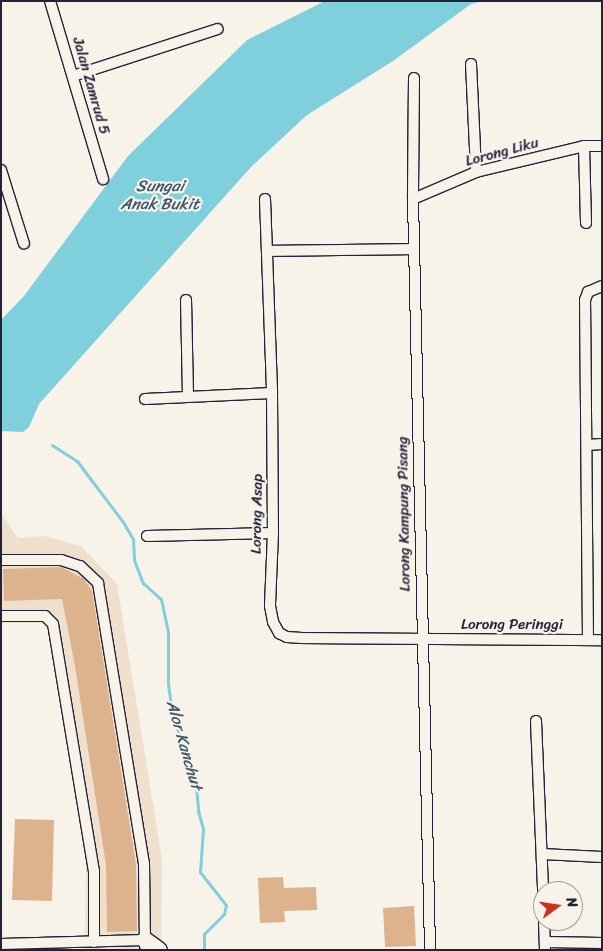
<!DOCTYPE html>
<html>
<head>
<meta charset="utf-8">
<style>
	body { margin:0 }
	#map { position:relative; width:603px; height:951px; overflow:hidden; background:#f7f3e8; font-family:Sriracha,sans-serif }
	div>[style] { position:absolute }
	.built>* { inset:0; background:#efe0cd }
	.water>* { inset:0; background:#80cfdd }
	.stream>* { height:3px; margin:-1.5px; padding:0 1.5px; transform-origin:1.5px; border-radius:1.5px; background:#80cfdd }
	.building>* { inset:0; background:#ddb38e }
	.roads { filter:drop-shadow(1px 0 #22223b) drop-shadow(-1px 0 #22223b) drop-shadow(0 1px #22223b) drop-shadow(0 -1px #22223b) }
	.street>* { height:10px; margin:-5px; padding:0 5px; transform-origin:5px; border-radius:5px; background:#f7f3e8 }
	.primary>* { height:16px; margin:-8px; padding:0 8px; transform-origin:8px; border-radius:8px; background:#f7f3e8 }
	span { translate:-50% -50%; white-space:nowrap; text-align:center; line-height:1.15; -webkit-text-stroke:4.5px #f7f3e8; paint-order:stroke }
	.street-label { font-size:15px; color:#22223b }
	.water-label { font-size:16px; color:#3e566c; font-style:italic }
	.frame { position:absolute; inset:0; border:2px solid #22223b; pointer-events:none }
	.north { position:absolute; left:533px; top:881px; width:50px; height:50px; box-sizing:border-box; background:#f7f3e8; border:1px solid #a29fa3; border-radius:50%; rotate:76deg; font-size:14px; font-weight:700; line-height:20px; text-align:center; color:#22223b }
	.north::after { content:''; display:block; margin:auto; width:18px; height:22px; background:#c8321e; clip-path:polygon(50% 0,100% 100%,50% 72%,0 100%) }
</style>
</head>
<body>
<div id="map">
	<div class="built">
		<i style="clip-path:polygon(1px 513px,18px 538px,44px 536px,81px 546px,117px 584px,162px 859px,161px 950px,85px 950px,86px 858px,48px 623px,1px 623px)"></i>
	</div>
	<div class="water">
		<i style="clip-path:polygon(325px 1px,483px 1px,471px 4px,393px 61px,307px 115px,251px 167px,39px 404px,29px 427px,23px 432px,1px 431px,1px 320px,24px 296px,128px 156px,247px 40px)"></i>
	</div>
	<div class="stream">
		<i style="left:52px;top:445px;width:30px;rotate:33deg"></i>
		<i style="left:77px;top:461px;width:76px;rotate:53deg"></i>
		<i style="left:123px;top:522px;width:20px;rotate:60deg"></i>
		<i style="left:133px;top:539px;width:21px;rotate:87deg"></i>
		<i style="left:134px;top:560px;width:25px;rotate:69deg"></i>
		<i style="left:143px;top:583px;width:24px;rotate:42deg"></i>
		<i style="left:161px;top:599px;width:34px;rotate:78deg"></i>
		<i style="left:168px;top:632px;width:52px;rotate:90deg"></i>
		<i style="left:168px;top:684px;width:34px;rotate:82deg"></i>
		<i style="left:173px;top:718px;width:60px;rotate:68.6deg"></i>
		<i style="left:195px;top:774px;width:37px;rotate:85deg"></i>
		<i style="left:198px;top:811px;width:19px;rotate:74deg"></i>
		<i style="left:203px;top:829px;width:43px;rotate:94deg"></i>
		<i style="left:200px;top:872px;width:42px;rotate:51.8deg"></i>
		<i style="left:226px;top:905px;width:9px;rotate:103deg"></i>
		<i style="left:224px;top:914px;width:28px;rotate:135deg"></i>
		<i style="left:204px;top:934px;width:16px;rotate:90deg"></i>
	</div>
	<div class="building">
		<i style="clip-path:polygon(61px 567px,84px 579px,92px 591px,136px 864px,137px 931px,107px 932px,106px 865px,75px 666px,62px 599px,4px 601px,3px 569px)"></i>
		<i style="clip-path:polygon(15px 819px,54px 820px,52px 901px,12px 900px)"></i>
		<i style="clip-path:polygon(283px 877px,284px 888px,316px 887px,317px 910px,284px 911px,285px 922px,260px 923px,258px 878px)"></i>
		<i style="clip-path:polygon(414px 906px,416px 946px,385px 947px,383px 908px)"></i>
	</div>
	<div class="roads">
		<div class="street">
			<i style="left:50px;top:1px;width:186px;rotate:73.4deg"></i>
			<i style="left:471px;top:64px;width:108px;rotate:87.3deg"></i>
			<i style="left:73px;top:76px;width:152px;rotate:-18deg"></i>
			<i style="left:414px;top:78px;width:121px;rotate:90.5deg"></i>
			<i style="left:413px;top:199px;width:751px;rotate:88.7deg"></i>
			<i style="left:584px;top:146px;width:77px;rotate:88.5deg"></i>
			<i style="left:1px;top:170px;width:77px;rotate:72.7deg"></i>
			<i style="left:265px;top:199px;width:194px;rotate:87.9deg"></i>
			<i style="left:272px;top:393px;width:140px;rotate:89.6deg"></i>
			<i style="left:273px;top:533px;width:73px;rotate:92.4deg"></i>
			<i style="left:270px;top:606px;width:16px;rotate:79deg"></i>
			<i style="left:273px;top:622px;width:13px;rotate:61deg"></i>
			<i style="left:279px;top:633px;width:9px;rotate:27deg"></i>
			<i style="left:287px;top:637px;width:15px;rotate:4deg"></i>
			<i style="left:302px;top:638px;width:300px;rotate:0.4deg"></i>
			<i style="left:413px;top:199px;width:69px;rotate:-23.2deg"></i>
			<i style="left:476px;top:172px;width:111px;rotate:-13.5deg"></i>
			<i style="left:584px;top:146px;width:18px"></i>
			<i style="left:267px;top:251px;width:147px;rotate:-0.8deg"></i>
			<i style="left:186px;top:300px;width:96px;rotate:88.8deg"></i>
			<i style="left:145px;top:399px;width:127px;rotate:-2.7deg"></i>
			<i style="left:587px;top:445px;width:15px;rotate:-4deg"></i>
			<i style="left:147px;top:536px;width:126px;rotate:-1.4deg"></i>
			<i style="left:1px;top:560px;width:60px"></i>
			<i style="left:61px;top:560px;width:20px;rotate:18deg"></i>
			<i style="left:80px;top:566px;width:25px;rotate:43deg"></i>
			<i style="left:98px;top:583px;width:284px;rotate:80.7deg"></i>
			<i style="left:144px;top:863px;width:83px;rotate:89.3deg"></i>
			<i style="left:1px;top:616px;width:44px"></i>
			<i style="left:45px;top:616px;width:11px;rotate:45deg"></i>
			<i style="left:53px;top:624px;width:250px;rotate:80.6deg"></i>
			<i style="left:94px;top:871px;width:71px;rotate:90deg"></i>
			<i style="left:588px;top:640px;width:340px;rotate:-90.5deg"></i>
			<i style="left:585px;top:300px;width:9px;rotate:-69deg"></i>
			<i style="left:588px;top:292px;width:15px;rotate:-23deg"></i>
			<i style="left:536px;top:721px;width:170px;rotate:87.6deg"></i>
			<i style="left:542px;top:854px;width:60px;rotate:2.9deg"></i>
			<i style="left:544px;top:921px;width:29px;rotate:88deg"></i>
			<i style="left:545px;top:942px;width:57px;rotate:1deg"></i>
			<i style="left:1px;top:944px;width:144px;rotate:-1.6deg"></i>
		</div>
		<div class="primary">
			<i style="left:145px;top:940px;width:17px;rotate:36deg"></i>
		</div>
	</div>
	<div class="street-label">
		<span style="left:91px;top:86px;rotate:74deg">Jalan Zamrud 5</span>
		<span style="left:502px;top:152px;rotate:-15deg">Lorong Liku</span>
		<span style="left:257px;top:514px;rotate:-89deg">Lorong Asap</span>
		<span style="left:404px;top:514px;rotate:-91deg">Lorong Kampung Pisang</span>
		<span style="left:512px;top:625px">Lorong Peringgi</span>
	</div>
	<div class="water-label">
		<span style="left:160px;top:195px">Sungai<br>Anak Bukit</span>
		<span style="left:184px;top:745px;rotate:74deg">Alor Kanchut</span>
	</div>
	<div class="frame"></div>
	<div class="north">N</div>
</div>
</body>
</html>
